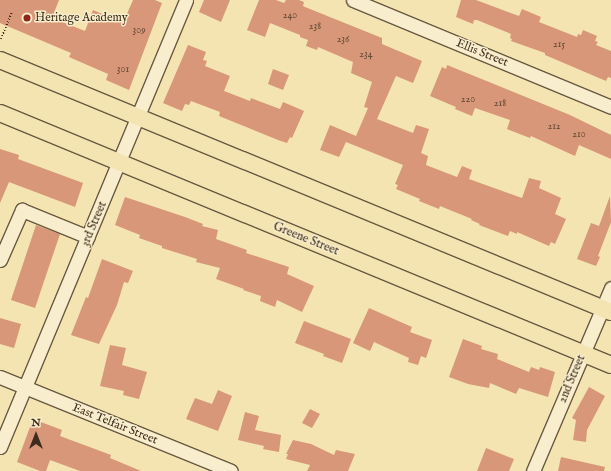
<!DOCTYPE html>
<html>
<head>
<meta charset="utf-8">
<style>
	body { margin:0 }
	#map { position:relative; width:611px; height:471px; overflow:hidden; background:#f4e4b1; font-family:"IM FELL English",serif }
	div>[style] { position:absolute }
	.building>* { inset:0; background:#d79778 }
	.path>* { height:2px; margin-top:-1px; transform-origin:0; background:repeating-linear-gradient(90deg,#3b2c1d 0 1px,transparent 0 3px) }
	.roads { filter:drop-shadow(1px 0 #695a42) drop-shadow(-1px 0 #695a42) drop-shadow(0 1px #695a42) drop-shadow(0 -1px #695a42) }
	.minor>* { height:13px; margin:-6.5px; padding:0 6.5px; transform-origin:6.5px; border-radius:6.5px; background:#f8edcc }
	.major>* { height:16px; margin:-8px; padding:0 8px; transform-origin:8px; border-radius:8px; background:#f4e4b1 }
	.dots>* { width:11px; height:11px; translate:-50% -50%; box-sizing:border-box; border:2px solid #f8edcc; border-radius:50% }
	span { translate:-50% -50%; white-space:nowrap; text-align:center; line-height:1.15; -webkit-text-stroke:3px #f8edcc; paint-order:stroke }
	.number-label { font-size:10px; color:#624734 }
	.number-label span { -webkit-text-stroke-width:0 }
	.poi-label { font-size:12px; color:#3b2c1d }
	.left { translate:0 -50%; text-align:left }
	.street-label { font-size:12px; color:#3b2c1d }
	.north { position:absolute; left:16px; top:415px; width:40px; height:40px; -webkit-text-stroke:3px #f8edcc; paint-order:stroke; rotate:0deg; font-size:11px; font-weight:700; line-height:16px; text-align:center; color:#3b2c1d }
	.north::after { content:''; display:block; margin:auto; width:14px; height:18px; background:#3b2c1d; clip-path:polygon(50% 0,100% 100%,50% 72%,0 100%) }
</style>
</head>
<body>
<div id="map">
	<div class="building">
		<i style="clip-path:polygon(0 0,59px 0,52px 18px,85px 31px,93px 10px,123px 23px,133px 0,155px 0,162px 3px,129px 90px,106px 80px,108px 74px,69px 57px,71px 53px,0 23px)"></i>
		<i style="clip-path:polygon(204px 0,230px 0,221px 22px,199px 12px)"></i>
		<i style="clip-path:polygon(259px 0,276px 0,284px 3px,286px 0,299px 0,304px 2px,303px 6px,305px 7px,382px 38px,382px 44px,422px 61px,413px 83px,396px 76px,377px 119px,413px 133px,416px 125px,429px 129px,421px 153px,428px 156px,426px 165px,457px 177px,462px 166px,472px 170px,469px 179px,522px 198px,529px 178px,541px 181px,539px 188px,561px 198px,555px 214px,566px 219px,555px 244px,551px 242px,549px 246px,517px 232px,517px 234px,510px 231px,508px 236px,479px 225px,480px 224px,471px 220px,472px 219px,440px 206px,439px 209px,419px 201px,420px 199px,396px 189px,398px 185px,395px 184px,403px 165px,346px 142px,339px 157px,320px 150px,330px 125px,356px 136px,368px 108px,364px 107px,372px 82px,351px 73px,353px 62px,318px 47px,317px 50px,306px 46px,308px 40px,300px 37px,300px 35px,270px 23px,265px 37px,247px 30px)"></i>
		<i style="clip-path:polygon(461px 0,476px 0,519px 16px,522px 9px,541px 17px,539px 22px,577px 37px,578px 34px,581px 35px,583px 30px,597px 36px,595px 41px,598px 42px,596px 45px,611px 51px,611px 78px,608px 77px,606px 81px,545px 55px,545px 53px,511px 41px,512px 39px,510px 38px,511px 34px,477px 20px,474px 20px,473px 24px,456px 17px)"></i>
		<i style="clip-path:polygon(188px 45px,206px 52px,203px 60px,207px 61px,205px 66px,230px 76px,224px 91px,250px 101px,251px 98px,280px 109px,283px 102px,304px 111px,292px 138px,290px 137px,287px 143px,278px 140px,219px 116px,220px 112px,191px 101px,189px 105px,185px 104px,182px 111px,163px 103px)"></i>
		<i style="clip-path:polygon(447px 65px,570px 115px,611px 135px,611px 159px,579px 145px,575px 156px,531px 136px,530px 138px,507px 129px,510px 120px,475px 108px,472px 116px,455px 109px,456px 107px,430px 96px,442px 67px,446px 69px)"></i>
		<i style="clip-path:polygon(273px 69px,289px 75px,283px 90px,268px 84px)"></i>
		<i style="clip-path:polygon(0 149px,19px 155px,18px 159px,83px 183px,75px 207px,9px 182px,0 203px)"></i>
		<i style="clip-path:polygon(610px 196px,611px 222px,598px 256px,600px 257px,596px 266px,577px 259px,591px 223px,599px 226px)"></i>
		<i style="clip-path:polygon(125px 197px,185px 217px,203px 224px,202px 226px,218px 230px,216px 239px,247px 250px,246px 253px,289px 267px,287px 274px,314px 286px,302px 312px,277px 300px,275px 307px,260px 301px,261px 296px,243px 290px,244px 289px,216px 279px,220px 268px,196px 262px,197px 259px,162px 248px,162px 246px,139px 238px,140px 235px,115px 225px)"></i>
		<i style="clip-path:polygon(36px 225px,60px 234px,35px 308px,11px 300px)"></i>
		<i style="clip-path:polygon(102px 259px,133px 271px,128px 283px,124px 282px,117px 305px,99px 344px,71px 335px,86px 297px,88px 298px)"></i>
		<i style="clip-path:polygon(369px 308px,412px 327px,410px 332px,432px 340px,426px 358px,421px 356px,418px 365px,408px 362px,409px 358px,374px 342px,370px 351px,353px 343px)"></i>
		<i style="clip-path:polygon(0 318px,21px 324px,14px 348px,0 344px)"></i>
		<i style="clip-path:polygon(304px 321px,351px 339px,342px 363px,323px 356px,324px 354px,295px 343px)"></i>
		<i style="clip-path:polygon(463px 339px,482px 346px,481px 349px,498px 354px,497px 359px,529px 372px,531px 367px,539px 370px,540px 367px,555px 372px,548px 397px,519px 388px,516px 394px,490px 383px,489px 388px,468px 384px,449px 377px)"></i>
		<i style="clip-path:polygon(110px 345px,126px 348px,122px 365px,147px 372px,139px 399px,123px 395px,124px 391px,100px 386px)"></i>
		<i style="clip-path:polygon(589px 387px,605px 396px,587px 430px,586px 442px,573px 440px,576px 420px,572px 418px)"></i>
		<i style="clip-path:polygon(218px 390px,232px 396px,218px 431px,186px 419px,195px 398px,212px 404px)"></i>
		<i style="clip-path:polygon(310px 409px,320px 414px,312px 428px,302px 423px)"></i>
		<i style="clip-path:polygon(245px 412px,259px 416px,255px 430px,281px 435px,279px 452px,263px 449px,264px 446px,238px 440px)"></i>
		<i style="clip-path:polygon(33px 419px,62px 430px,60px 436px,111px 455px,110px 458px,141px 471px,80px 471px,50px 460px,46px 471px,40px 471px,17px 462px)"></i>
		<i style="clip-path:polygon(293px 440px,311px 444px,334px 455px,336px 450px,355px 454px,348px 471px,307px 471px,310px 465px,286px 459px,288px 454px,286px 454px)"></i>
		<i style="clip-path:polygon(486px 448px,514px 459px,509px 471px,477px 471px)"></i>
		<i style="clip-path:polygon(561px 457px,605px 467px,604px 471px,558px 471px)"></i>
	</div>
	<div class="path">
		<i style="left:1px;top:39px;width:29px;rotate:-68deg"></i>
	</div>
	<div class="roads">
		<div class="minor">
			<i style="left:353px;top:0;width:279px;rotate:22.5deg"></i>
			<i style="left:0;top:260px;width:55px;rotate:-66.3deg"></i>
			<i style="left:22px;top:210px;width:71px;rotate:22.2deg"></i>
			<i style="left:0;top:377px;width:249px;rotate:22.1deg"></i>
			<i style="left:0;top:447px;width:484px;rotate:-67.4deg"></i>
			<i style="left:533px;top:471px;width:199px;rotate:-66.9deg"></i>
		</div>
		<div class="major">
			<i style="left:0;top:60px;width:661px;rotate:22.41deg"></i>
			<i style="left:0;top:113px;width:661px;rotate:22.41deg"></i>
		</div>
	</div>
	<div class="dots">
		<i style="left:27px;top:18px;background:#8f2418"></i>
	</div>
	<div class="number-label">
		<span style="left:290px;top:16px">240</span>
		<span style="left:315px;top:27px">238</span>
		<span style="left:139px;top:31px">309</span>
		<span style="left:343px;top:40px">236</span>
		<span style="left:559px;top:45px">215</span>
		<span style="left:366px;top:55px">234</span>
		<span style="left:123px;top:70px">301</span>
		<span style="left:468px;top:100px">220</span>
		<span style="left:500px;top:104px">218</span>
		<span style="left:554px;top:127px">212</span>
		<span style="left:579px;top:135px">210</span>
	</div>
	<div class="poi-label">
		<span class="left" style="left:35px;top:18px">Heritage Academy</span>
	</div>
	<div class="street-label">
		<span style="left:482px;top:53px;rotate:22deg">Ellis Street</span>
		<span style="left:94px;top:224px;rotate:-67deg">3rd Street</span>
		<span style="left:306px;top:239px;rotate:22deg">Greene Street</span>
		<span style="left:572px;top:379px;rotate:-67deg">2nd Street</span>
		<span style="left:115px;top:424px;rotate:22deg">East Telfair Street</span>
	</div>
	<div class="north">N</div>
</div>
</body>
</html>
